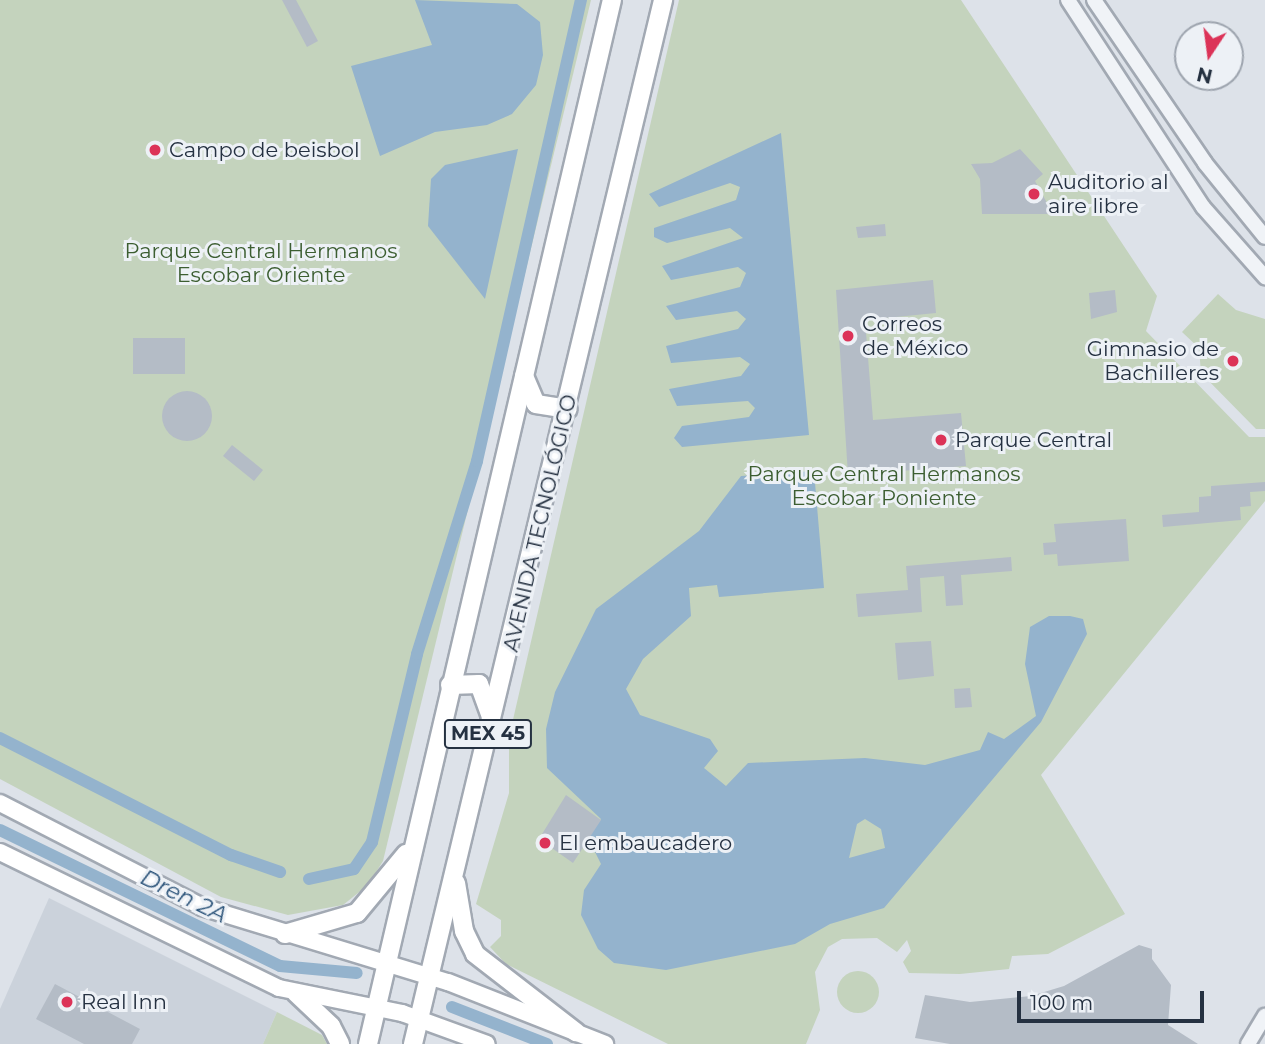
<!DOCTYPE html>
<html>
<head>
<meta charset="utf-8">
<style>
	body { margin:0 }
	#map { position:relative; width:1265px; height:1044px; overflow:hidden; background:#dde2e9; font-family:Montserrat,sans-serif }
	div>[style] { position:absolute }
	.built>* { inset:0; background:#cbd2db }
	.green>* { inset:0; background:#c4d3bd }
	.round { border-radius:50% }
	.water>* { inset:0; background:#94b3cd }
	.canal>* { height:12px; margin:-6px; padding:0 6px; transform-origin:6px; border-radius:6px; background:#94b3cd }
	.building>* { inset:0; background:#b4bcc6 }
	.roads { filter:drop-shadow(2px 0 #a2a9b3) drop-shadow(-2px 0 #a2a9b3) drop-shadow(0 2px #a2a9b3) drop-shadow(0 -2px #a2a9b3) }
	.tertiary>* { height:14px; margin:-7px; padding:0 7px; transform-origin:7px; border-radius:7px; background:#f0f3f7 }
	.secondary>* { height:16px; margin:-8px; padding:0 8px; transform-origin:8px; border-radius:8px; background:#fff }
	.primary>* { height:18px; margin:-9px; padding:0 9px; transform-origin:9px; border-radius:9px; background:#fff }
	.dots>* { width:19px; height:19px; translate:-50% -50%; box-sizing:border-box; border:4px solid #edf1f6; border-radius:50% }
	span { translate:-50% -50%; white-space:nowrap; text-align:center; line-height:1.15; -webkit-text-stroke:6px #edf1f6; paint-order:stroke }
	.shield-label span { padding:2px 5px; background:#edf1f6; border:2px solid; border-radius:5px; -webkit-text-stroke-width:0 }
	.shield-label { font-size:19px; color:#253141; font-weight:700 }
	.poi-label { font-size:21px; color:#253141 }
	.left { translate:0 -50%; text-align:left }
	.right { translate:-100% -50%; text-align:right }
	.park-label { font-size:21px; color:#3c5e31 }
	.street-label { font-size:21px; color:#253141 }
	.water-label { font-size:23px; color:#2b5379; font-style:italic }
	.north { position:absolute; left:1174px; top:21px; width:70px; height:70px; box-sizing:border-box; background:#edf1f6; border:2px solid #9da4ae; border-radius:50%; rotate:193deg; font-size:19px; font-weight:700; line-height:28px; text-align:center; color:#253141 }
	.north::after { content:''; display:block; margin:auto; width:24px; height:32px; background:#dc3358; clip-path:polygon(50% 0,100% 100%,50% 72%,0 100%) }
	.scale { position:absolute; left:1017px; top:991px; width:187px; height:32px; box-sizing:border-box; border:4px solid #253141; border-top:0; padding-left:9px; font-size:21px; line-height:24px; white-space:nowrap; color:#253141; -webkit-text-stroke:5px #edf1f6; paint-order:stroke }
</style>
</head>
<body>
<div id="map">
	<div class="built">
		<i style="clip-path:polygon(49px 898px,277px 1012px,263px 1044px,0 1044px,0 1009px)"></i>
	</div>
	<div class="green">
		<i style="clip-path:polygon(0 0,591px 0,383px 861px,368px 885px,343px 905px,288px 915px,221px 897px,0 779px)"></i>
		<i style="clip-path:polygon(679px 0,961px 0,1157px 296px,1146px 331px,1249px 437px,1265px 437px,1265px 501px,1041px 775px,1125px 914px,1048px 954px,1012px 956px,1009px 969px,960px 974px,909px 973px,903px 962px,911px 951px,907px 940px,897px 952px,877px 938px,842px 939px,828px 947px,815px 972px,820px 1010px,806px 1044px,668px 1044px,506px 964px,490px 947px,501px 936px,501px 920px,476px 904px,509px 793px,509px 737px)"></i>
		<i style="clip-path:polygon(1218px 294px,1236px 310px,1265px 319px,1265px 429px,1256px 429px,1201px 373px,1199px 348px,1182px 332px)"></i>
		<i class="round" style="left:837px;top:971px;width:42px;height:42px"></i>
		<i style="clip-path:polygon(277px 1012px,322px 1035px,327px 1044px,263px 1044px)"></i>
	</div>
	<div class="water">
		<i style="clip-path:polygon(415px 0,517px 4px,540px 22px,543px 55px,536px 85px,512px 114px,487px 125px,435px 132px,380px 156px,351px 66px,432px 45px)"></i>
		<i style="clip-path:polygon(781px 133px,809px 435px,682px 447px,674px 438px,682px 426px,749px 417px,755px 408px,748px 401px,677px 406px,669px 389px,741px 376px,750px 364px,740px 357px,671px 363px,666px 346px,738px 329px,746px 319px,737px 311px,676px 320px,666px 306px,740px 287px,746px 273px,738px 267px,671px 280px,662px 266px,743px 238px,730px 228px,667px 243px,654px 237px,654px 228px,736px 200px,740px 187px,730px 183px,659px 207px,649px 194px)"></i>
		<i style="clip-path:polygon(518px 149px,485px 299px,428px 226px,431px 179px,445px 165px)"></i>
		<i style="clip-path:polygon(evenodd,814px 471px,824px 588px,719px 597px,717px 585px,689px 588px,691px 616px,643px 659px,626px 689px,640px 715px,710px 739px,718px 751px,704px 768px,726px 786px,748px 763px,865px 758px,925px 765px,980px 750px,988px 732px,1004px 739px,1036px 716px,1025px 664px,1030px 627px,1049px 616px,1070px 616px,1083px 619px,1087px 634px,1041px 722px,884px 908px,830px 924px,795px 944px,666px 970px,614px 963px,598px 949px,581px 915px,584px 890px,601px 864px,588px 838px,601px 819px,547px 768px,546px 729px,555px 692px,596px 609px,699px 531px,741px 476px,814px 471px,865px 819px,881px 829px,885px 848px,849px 858px,857px 824px,865px 819px)"></i>
	</div>
	<div class="canal">
		<i style="left:0;top:738px;width:259px;rotate:26.9deg"></i>
		<i style="left:231px;top:855px;width:52px;rotate:19.1deg"></i>
		<i style="left:0;top:830px;width:311px;rotate:25.9deg"></i>
		<i style="left:280px;top:966px;width:77px;rotate:5.2deg"></i>
		<i style="left:309px;top:879px;width:46px;rotate:-12.5deg"></i>
		<i style="left:354px;top:869px;width:32px;rotate:-56deg"></i>
		<i style="left:372px;top:842px;width:193px;rotate:-76.5deg"></i>
		<i style="left:417px;top:654px;width:202px;rotate:-72.7deg"></i>
		<i style="left:477px;top:461px;width:473px;rotate:-77.3deg"></i>
		<i style="left:452px;top:1007px;width:102px;rotate:21.3deg"></i>
	</div>
	<div class="building">
		<i style="clip-path:polygon(282px 0,296px 0,318px 41px,307px 47px)"></i>
		<i style="clip-path:polygon(1020px 149px,1043px 174px,1035px 181px,1053px 214px,982px 214px,980px 179px,971px 164px,992px 163px)"></i>
		<i style="clip-path:polygon(885px 224px,886px 236px,858px 238px,856px 227px)"></i>
		<i style="clip-path:polygon(933px 280px,936px 313px,865px 320px,873px 420px,961px 413px,966px 466px,848px 475px,836px 290px)"></i>
		<i style="clip-path:polygon(1115px 290px,1117px 312px,1091px 319px,1089px 293px)"></i>
		<i style="clip-path:polygon(133px 338px,185px 338px,185px 374px,133px 374px)"></i>
		<i class="round" style="left:162px;top:391px;width:50px;height:50px"></i>
		<i style="clip-path:polygon(232px 445px,263px 470px,254px 481px,223px 456px)"></i>
		<i style="clip-path:polygon(1265px 482px,1265px 491px,1250px 492px,1251px 506px,1240px 507px,1241px 520px,1163px 527px,1162px 515px,1199px 512px,1199px 497px,1211px 496px,1211px 486px)"></i>
		<i style="clip-path:polygon(1126px 519px,1129px 561px,1058px 566px,1057px 554px,1044px 555px,1043px 543px,1056px 542px,1054px 524px)"></i>
		<i style="clip-path:polygon(1011px 557px,1012px 571px,961px 575px,963px 605px,946px 606px,944px 576px,920px 578px,922px 612px,858px 617px,856px 594px,908px 590px,906px 566px)"></i>
		<i style="clip-path:polygon(931px 641px,934px 676px,898px 680px,895px 643px)"></i>
		<i style="clip-path:polygon(970px 688px,972px 707px,955px 708px,954px 689px)"></i>
		<i style="clip-path:polygon(566px 795px,601px 820px,573px 863px,539px 839px)"></i>
		<i style="clip-path:polygon(1139px 945px,1152px 949px,1152px 959px,1171px 985px,1168px 1025px,1198px 1044px,950px 1044px,915px 1038px,925px 995px,970px 1002px,1031px 996px,1064px 986px)"></i>
		<i style="clip-path:polygon(55px 984px,140px 1029px,132px 1044px,84px 1044px,36px 1019px)"></i>
	</div>
	<div class="roads">
		<div class="tertiary">
			<i style="left:1068px;top:0;width:247px;rotate:56.9deg"></i>
			<i style="left:1203px;top:207px;width:94px;rotate:48.5deg"></i>
			<i style="left:1094px;top:0;width:197px;rotate:55.7deg"></i>
			<i style="left:1205px;top:163px;width:95px;rotate:51deg"></i>
			<i style="left:1248px;top:1044px;width:33px;rotate:-59deg"></i>
		</div>
		<div class="secondary">
			<i style="left:0;top:803px;width:227px;rotate:27.2deg"></i>
			<i style="left:202px;top:907px;width:257px;rotate:17deg"></i>
			<i style="left:448px;top:982px;width:169px;rotate:21.5deg"></i>
			<i style="left:0;top:852px;width:310px;rotate:26deg"></i>
			<i style="left:279px;top:988px;width:126px;rotate:11.5deg"></i>
			<i style="left:402px;top:1013px;width:90px;rotate:20deg"></i>
		</div>
		<div class="primary">
			<i style="left:524px;top:376px;width:30px;rotate:67deg"></i>
			<i style="left:536px;top:404px;width:32px;rotate:9deg"></i>
			<i style="left:450px;top:685px;width:29px;rotate:-2deg"></i>
			<i style="left:479px;top:684px;width:33px;rotate:70deg"></i>
			<i style="left:456px;top:883px;width:49px;rotate:80.5deg"></i>
			<i style="left:464px;top:931px;width:25px;rotate:64deg"></i>
			<i style="left:475px;top:954px;width:128px;rotate:37.7deg"></i>
			<i style="left:285px;top:934px;width:75px;rotate:-16.3deg"></i>
			<i style="left:357px;top:913px;width:77px;rotate:-50.3deg"></i>
			<i style="left:296px;top:993px;width:48px;rotate:43.3deg"></i>
			<i style="left:331px;top:1026px;width:20px;rotate:63deg"></i>
			<i style="left:368px;top:1044px;width:1072px;rotate:-76.85deg"></i>
			<i style="left:413px;top:1044px;width:1074px;rotate:-76.53deg"></i>
		</div>
	</div>
	<div class="dots">
		<i style="left:155px;top:150px;background:#dc3358"></i>
		<i style="left:1034px;top:194px;background:#dc3358"></i>
		<i style="left:848px;top:336px;background:#dc3358"></i>
		<i style="left:1233px;top:361px;background:#dc3358"></i>
		<i style="left:941px;top:440px;background:#dc3358"></i>
		<i style="left:545px;top:843px;background:#dc3358"></i>
		<i style="left:67px;top:1002px;background:#dc3358"></i>
	</div>
	<div class="shield-label">
		<span style="left:488px;top:734px">MEX 45</span>
	</div>
	<div class="poi-label">
		<span class="left" style="left:169px;top:150px">Campo de beisbol</span>
		<span class="left" style="left:1048px;top:194px">Auditorio al<br>aire libre</span>
		<span class="left" style="left:862px;top:336px">Correos<br>de México</span>
		<span class="right" style="left:1219px;top:361px">Gimnasio de<br>Bachilleres</span>
		<span class="left" style="left:955px;top:440px">Parque Central</span>
		<span class="left" style="left:559px;top:843px">El embaucadero</span>
		<span class="left" style="left:81px;top:1002px">Real Inn</span>
	</div>
	<div class="park-label">
		<span style="left:261px;top:263px">Parque Central Hermanos<br>Escobar Oriente</span>
		<span style="left:884px;top:486px">Parque Central Hermanos<br>Escobar Poniente</span>
	</div>
	<div class="street-label">
		<span style="left:540px;top:523px;rotate:-77deg">AVENIDA TECNOLÓGICO</span>
	</div>
	<div class="water-label">
		<span style="left:184px;top:896px;rotate:26deg">Dren 2A</span>
	</div>
	<div class="north">N</div>
	<div class="scale">100 m</div>
</div>
</body>
</html>
